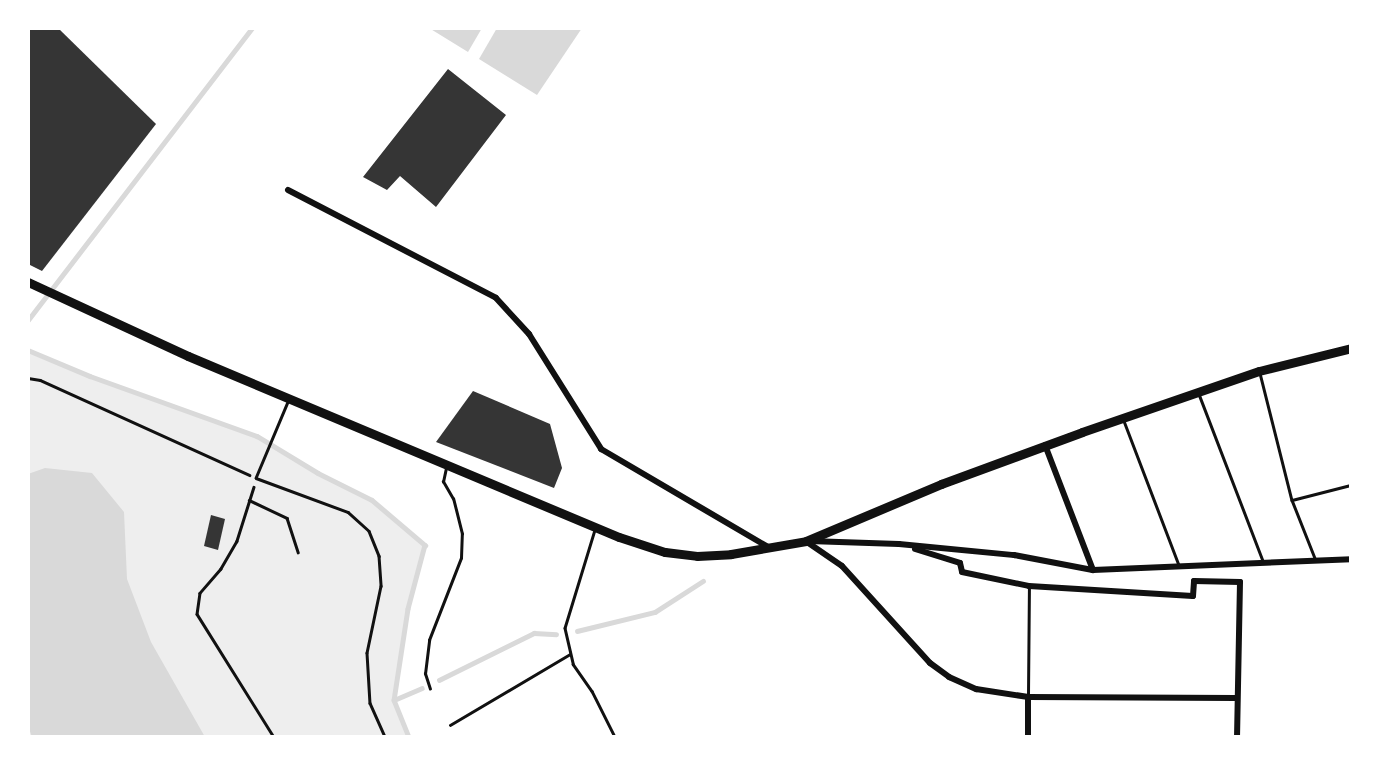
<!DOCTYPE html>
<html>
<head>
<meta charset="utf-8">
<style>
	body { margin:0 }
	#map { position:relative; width:1379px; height:765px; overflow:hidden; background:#fff; font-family:"Sofia Sans Condensed",sans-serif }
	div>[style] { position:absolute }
	.green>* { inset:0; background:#eee }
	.water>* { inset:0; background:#d9d9d9 }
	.stream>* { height:4.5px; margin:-2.25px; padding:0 2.25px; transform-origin:2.25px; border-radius:2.25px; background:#d9d9d9 }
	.building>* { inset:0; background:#353535 }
	.path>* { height:2.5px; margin:-1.25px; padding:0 1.25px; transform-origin:1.25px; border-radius:1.25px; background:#111 }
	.service>* { height:2.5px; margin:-1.25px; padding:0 1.25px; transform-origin:1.25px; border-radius:1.25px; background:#111 }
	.minor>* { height:6px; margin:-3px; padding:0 3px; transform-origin:3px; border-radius:3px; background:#111 }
	.secondary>* { height:9px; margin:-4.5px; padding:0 4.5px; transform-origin:4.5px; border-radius:4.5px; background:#111 }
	span { translate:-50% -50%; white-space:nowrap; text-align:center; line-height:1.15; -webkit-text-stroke:7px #fff; paint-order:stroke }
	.frame { position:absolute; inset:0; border:30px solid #fff; pointer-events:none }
</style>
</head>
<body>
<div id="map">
	<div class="green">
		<i style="clip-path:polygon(28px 350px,90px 376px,257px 436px,318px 473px,372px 500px,425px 545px,408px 609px,394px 700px,409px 737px,28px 737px)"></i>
	</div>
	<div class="water">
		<i style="clip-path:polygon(429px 28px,482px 28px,468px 52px)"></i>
		<i style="clip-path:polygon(497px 28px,582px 28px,537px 95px,479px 59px)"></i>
		<i style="clip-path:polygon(45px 468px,92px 473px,124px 512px,127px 579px,151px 642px,205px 737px,32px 737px,28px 726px,28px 474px)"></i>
	</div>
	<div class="stream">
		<i style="left:28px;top:320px;width:368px;rotate:-52.5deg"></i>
		<i style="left:28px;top:350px;width:67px;rotate:22.8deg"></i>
		<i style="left:90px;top:376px;width:177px;rotate:19.8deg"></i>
		<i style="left:257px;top:436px;width:71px;rotate:31.2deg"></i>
		<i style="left:318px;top:473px;width:60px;rotate:26.6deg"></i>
		<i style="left:372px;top:500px;width:70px;rotate:40.3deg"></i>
		<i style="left:425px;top:545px;width:66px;rotate:104.9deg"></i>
		<i style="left:408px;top:609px;width:92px;rotate:98.7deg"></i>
		<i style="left:394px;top:700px;width:40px;rotate:68deg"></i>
		<i style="left:577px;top:631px;width:80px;rotate:-13.7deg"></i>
		<i style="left:655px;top:612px;width:57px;rotate:-32.9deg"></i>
		<i style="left:439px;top:680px;width:106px;rotate:-26.3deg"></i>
		<i style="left:534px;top:633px;width:22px;rotate:3deg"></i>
		<i style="left:394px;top:700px;width:30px;rotate:-23deg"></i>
	</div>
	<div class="building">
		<i style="clip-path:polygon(28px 28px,58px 28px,156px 124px,42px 271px,28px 264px)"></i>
		<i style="clip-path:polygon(448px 69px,506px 115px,436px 207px,400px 176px,387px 190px,363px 177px)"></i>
		<i style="clip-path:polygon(473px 391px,550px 424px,562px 468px,554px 488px,436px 442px)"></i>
		<i style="clip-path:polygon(211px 515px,225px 519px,218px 550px,204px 546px)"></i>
	</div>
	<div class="path">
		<i style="left:28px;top:378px;width:12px;rotate:9deg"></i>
		<i style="left:40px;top:380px;width:230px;rotate:24.4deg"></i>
		<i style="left:254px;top:487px;width:57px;rotate:107.5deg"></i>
		<i style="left:237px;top:541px;width:32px;rotate:120deg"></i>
		<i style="left:221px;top:569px;width:32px;rotate:131deg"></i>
		<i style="left:200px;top:593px;width:21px;rotate:98deg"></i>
		<i style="left:197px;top:614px;width:145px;rotate:58deg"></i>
		<i style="left:249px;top:500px;width:42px;rotate:25.3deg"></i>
		<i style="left:287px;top:518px;width:36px;rotate:72deg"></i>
	</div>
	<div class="service">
		<i style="left:1260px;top:373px;width:131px;rotate:75.9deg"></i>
		<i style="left:1292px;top:500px;width:62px;rotate:68.4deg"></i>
		<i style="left:1199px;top:394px;width:179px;rotate:69deg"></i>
		<i style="left:288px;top:402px;width:82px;rotate:112.8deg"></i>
		<i style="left:256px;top:478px;width:98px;rotate:20.3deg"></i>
		<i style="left:348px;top:512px;width:28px;rotate:42deg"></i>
		<i style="left:369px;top:531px;width:27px;rotate:68deg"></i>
		<i style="left:379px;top:556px;width:30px;rotate:86deg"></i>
		<i style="left:381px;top:586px;width:68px;rotate:101.8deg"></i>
		<i style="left:367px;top:653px;width:50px;rotate:86.6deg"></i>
		<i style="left:370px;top:703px;width:37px;rotate:66deg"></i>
		<i style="left:1124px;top:421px;width:154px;rotate:69.1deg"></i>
		<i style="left:1292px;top:500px;width:61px;rotate:-14.3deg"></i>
		<i style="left:595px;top:530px;width:102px;rotate:107deg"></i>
		<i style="left:565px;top:628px;width:37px;rotate:77deg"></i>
		<i style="left:573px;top:664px;width:33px;rotate:55deg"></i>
		<i style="left:592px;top:691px;width:51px;rotate:63.4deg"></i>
		<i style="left:430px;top:689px;width:16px;rotate:-108deg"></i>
		<i style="left:425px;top:674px;width:34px;rotate:-83deg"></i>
		<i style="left:429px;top:640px;width:88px;rotate:-68.7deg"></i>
		<i style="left:461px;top:558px;width:24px;rotate:-88deg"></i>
		<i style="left:462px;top:534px;width:36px;rotate:-104deg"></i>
		<i style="left:453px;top:499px;width:20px;rotate:-120deg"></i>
		<i style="left:443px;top:482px;width:14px;rotate:-78deg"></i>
		<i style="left:1028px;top:695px;width:109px;rotate:-89.5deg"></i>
		<i style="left:450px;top:725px;width:139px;rotate:-30.6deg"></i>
	</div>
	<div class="minor">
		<i style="left:288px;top:190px;width:234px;rotate:27.4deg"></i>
		<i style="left:496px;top:298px;width:49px;rotate:47.5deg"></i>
		<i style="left:529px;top:334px;width:136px;rotate:57.9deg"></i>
		<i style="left:601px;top:449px;width:194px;rotate:30.4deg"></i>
		<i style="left:1045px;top:445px;width:134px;rotate:69deg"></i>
		<i style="left:809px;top:541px;width:90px;rotate:1.9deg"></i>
		<i style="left:899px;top:544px;width:116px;rotate:5.5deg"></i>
		<i style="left:1014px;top:555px;width:80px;rotate:10.8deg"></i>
		<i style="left:1093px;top:570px;width:258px;rotate:-2.4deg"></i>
		<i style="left:807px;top:542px;width:42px;rotate:34.4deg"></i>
		<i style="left:842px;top:566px;width:131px;rotate:47.8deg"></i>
		<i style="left:930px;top:663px;width:24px;rotate:36deg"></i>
		<i style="left:949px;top:677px;width:30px;rotate:24deg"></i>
		<i style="left:976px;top:689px;width:53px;rotate:8.7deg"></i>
		<i style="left:1028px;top:697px;width:208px;rotate:0.3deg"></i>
		<i style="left:915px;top:549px;width:47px;rotate:17.3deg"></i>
		<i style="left:960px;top:563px;width:9px;rotate:77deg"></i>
		<i style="left:962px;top:572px;width:68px;rotate:11.8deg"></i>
		<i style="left:1029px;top:586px;width:164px;rotate:3.5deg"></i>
		<i style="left:1193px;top:596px;width:15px;rotate:-86deg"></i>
		<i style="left:1194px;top:581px;width:46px;rotate:1.2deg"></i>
		<i style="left:1240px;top:582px;width:155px;rotate:91.1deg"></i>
		<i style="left:1028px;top:697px;width:40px;rotate:90deg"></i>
	</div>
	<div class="secondary">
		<i style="left:28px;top:282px;width:176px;rotate:24.8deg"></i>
		<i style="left:188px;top:356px;width:467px;rotate:22.8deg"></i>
		<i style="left:619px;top:537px;width:48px;rotate:18.1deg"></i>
		<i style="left:665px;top:552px;width:32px;rotate:7deg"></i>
		<i style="left:697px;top:556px;width:34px;rotate:-3deg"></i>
		<i style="left:731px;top:554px;width:76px;rotate:-9.8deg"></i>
		<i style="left:806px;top:541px;width:147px;rotate:-22.9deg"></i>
		<i style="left:941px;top:484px;width:150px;rotate:-20.2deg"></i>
		<i style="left:1082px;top:432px;width:187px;rotate:-19deg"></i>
		<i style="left:1259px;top:371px;width:95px;rotate:-14deg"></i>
	</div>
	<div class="frame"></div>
</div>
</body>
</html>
